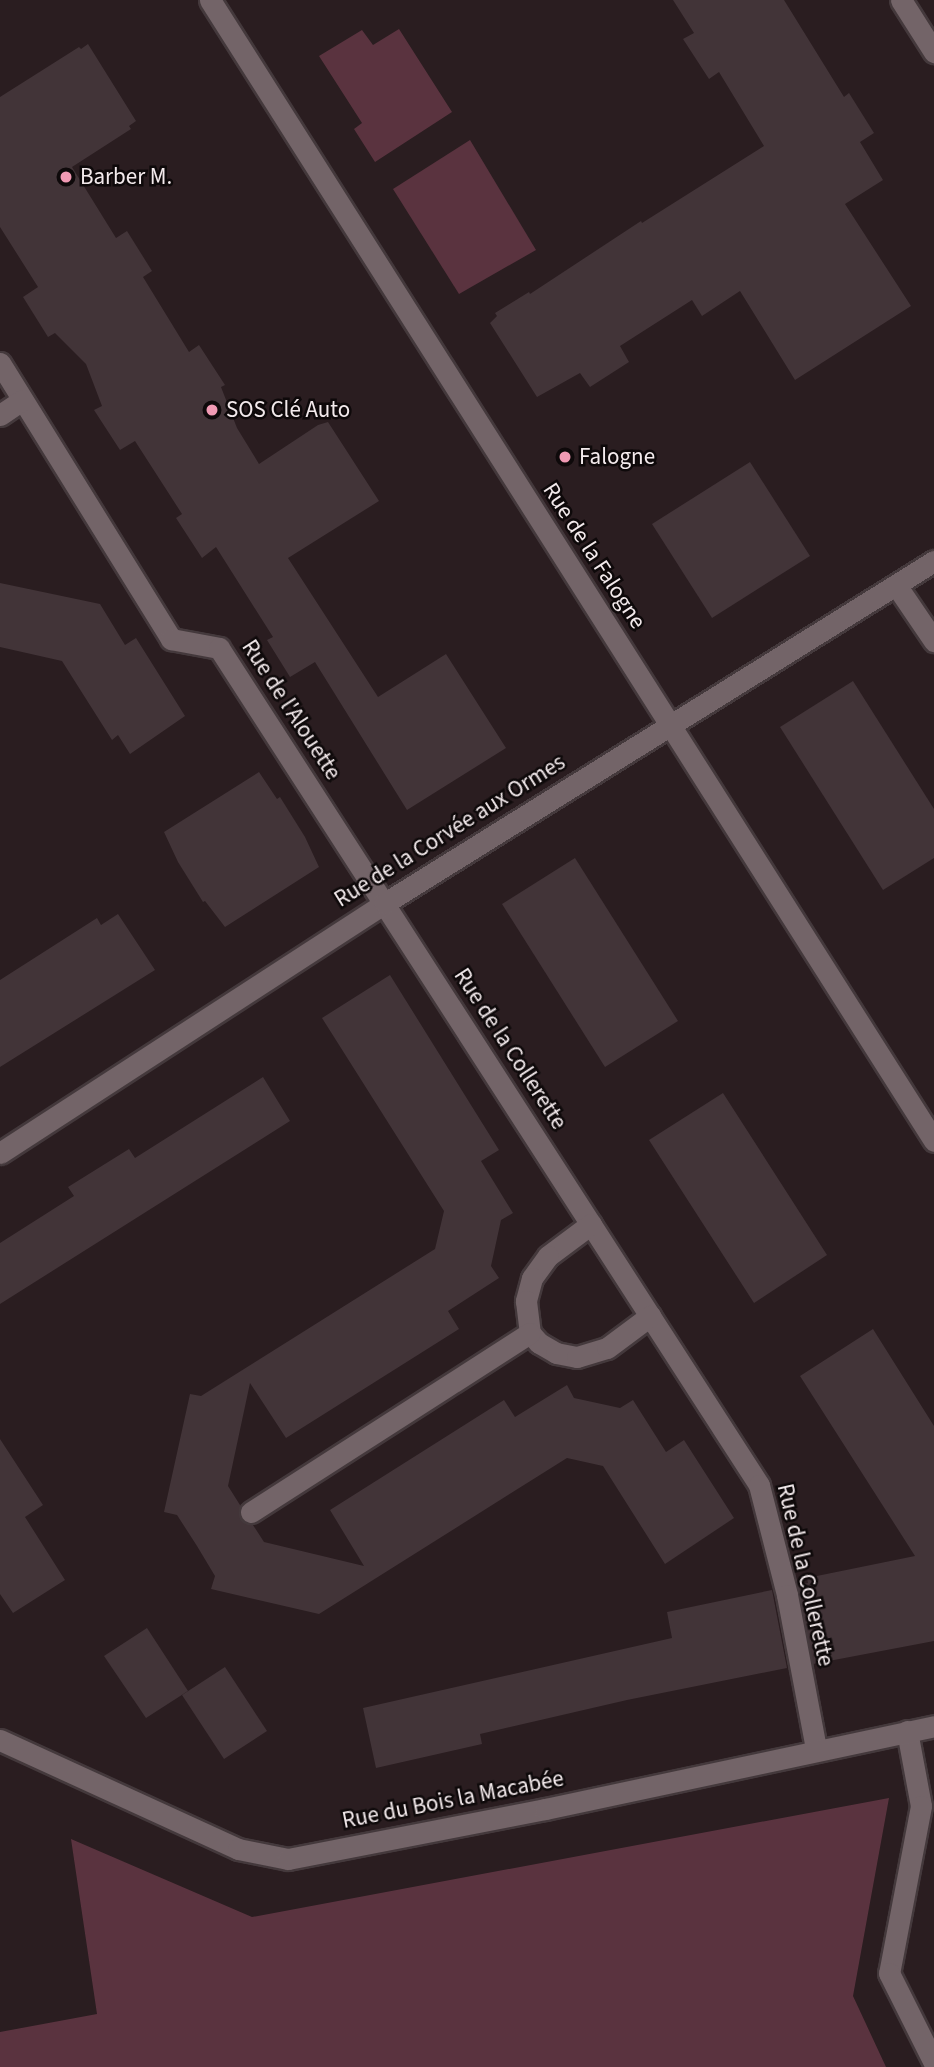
<!DOCTYPE html>
<html>
<head>
<meta charset="utf-8">
<style>
	body { margin:0 }
	#map { position:relative; width:934px; height:2067px; overflow:hidden; background:#2a1d20; font-family:"Source Sans 3",sans-serif }
	div>[style] { position:absolute }
	.green>* { inset:0; background:#5a333f }
	.building>* { inset:0; background:#423438 }
	.roads { filter:drop-shadow(2px 0 #44393c) drop-shadow(-2px 0 #44393c) drop-shadow(0 2px #44393c) drop-shadow(0 -2px #44393c) }
	.minor>* { height:21px; margin:-10.5px; padding:0 10.5px; transform-origin:10.5px; border-radius:10.5px; background:#736468 }
	.dots>* { width:19px; height:19px; translate:-50% -50%; box-sizing:border-box; border:4px solid #0e090a; border-radius:50% }
	span { translate:-50% -50%; white-space:nowrap; text-align:center; line-height:1.15; -webkit-text-stroke:5px #0e090a; paint-order:stroke }
	.poi-label { font-size:23px; color:#f3eaec }
	.left { translate:0 -50%; text-align:left }
	.street-label { font-size:23px; color:#f3eaec }
</style>
</head>
<body>
<div id="map">
	<div class="green">
		<i style="clip-path:polygon(399px 29px,452px 112px,375px 162px,354px 129px,362px 123px,319px 56px,362px 30px,373px 45px)"></i>
		<i style="clip-path:polygon(470px 140px,536px 250px,459px 294px,393px 189px)"></i>
		<i style="clip-path:polygon(889px 1798px,853px 1996px,886px 2067px,0 2067px,0 2032px,97px 2014px,71px 1839px,252px 1917px)"></i>
	</div>
	<div class="building">
		<i style="clip-path:polygon(673px 0,784px 0,844px 97px,849px 93px,874px 133px,860px 142px,883px 180px,845px 204px,911px 306px,795px 380px,740px 291px,702px 316px,692px 300px,620px 346px,629px 362px,590px 387px,580px 373px,537px 397px,490px 323px,497px 316px,495px 313px,529px 292px,530px 294px,641px 221px,642px 223px,764px 146px,719px 72px,709px 79px,683px 39px,694px 33px)"></i>
		<i style="clip-path:polygon(88px 44px,136px 121px,129px 126px,131px 129px,72px 167px,116px 238px,127px 231px,152px 271px,143px 277px,189px 352px,199px 345px,225px 385px,221px 387px,237px 428px,259px 464px,318px 425px,328px 422px,379px 501px,288px 558px,378px 697px,446px 654px,506px 748px,407px 810px,315px 662px,290px 677px,267px 640px,273px 637px,216px 547px,202px 558px,176px 518px,182px 514px,135px 441px,120px 450px,94px 410px,102px 406px,86px 364px,55px 333px,48px 337px,23px 297px,38px 287px,0 227px,0 97px,79px 47px,81px 49px)"></i>
		<i style="clip-path:polygon(750px 462px,810px 556px,712px 618px,652px 524px)"></i>
		<i style="clip-path:polygon(0 583px,100px 604px,125px 645px,136px 638px,185px 716px,130px 754px,118px 735px,112px 740px,62px 661px,0 647px)"></i>
		<i style="clip-path:polygon(853px 681px,934px 809px,934px 858px,883px 890px,780px 727px)"></i>
		<i style="clip-path:polygon(259px 772px,277px 799px,280px 797px,305px 837px,319px 867px,225px 927px,205px 901px,203px 902px,178px 862px,164px 832px)"></i>
		<i style="clip-path:polygon(575px 858px,678px 1021px,605px 1067px,502px 904px)"></i>
		<i style="clip-path:polygon(118px 914px,155px 970px,0 1067px,0 980px,97px 918px,101px 925px)"></i>
		<i style="clip-path:polygon(390px 975px,499px 1150px,481px 1161px,513px 1213px,501px 1220px,491px 1266px,499px 1278px,448px 1311px,459px 1329px,286px 1438px,250px 1383px,228px 1486px,240px 1505px,240px 1518px,253px 1525px,264px 1542px,364px 1566px,330px 1510px,504px 1400px,515px 1417px,567px 1385px,574px 1398px,620px 1408px,633px 1400px,666px 1452px,684px 1440px,734px 1518px,665px 1564px,603px 1466px,567px 1458px,319px 1614px,211px 1589px,215px 1576px,197px 1546px,177px 1515px,164px 1512px,190px 1394px,201px 1396px,435px 1249px,444px 1211px,322px 1018px)"></i>
		<i style="clip-path:polygon(263px 1077px,290px 1121px,0 1304px,0 1243px,74px 1196px,68px 1187px,129px 1149px,135px 1158px)"></i>
		<i style="clip-path:polygon(723px 1093px,827px 1255px,754px 1303px,649px 1140px)"></i>
		<i style="clip-path:polygon(873px 1329px,934px 1426px,934px 1641px,813px 1664px,798px 1585px,808px 1583px,807px 1578px,915px 1556px,800px 1376px)"></i>
		<i style="clip-path:polygon(0 1439px,43px 1505px,25px 1517px,65px 1580px,13px 1613px,0 1594px)"></i>
		<i style="clip-path:polygon(772px 1590px,787px 1668px,627px 1700px,480px 1734px,482px 1744px,376px 1768px,363px 1708px,672px 1638px,667px 1612px)"></i>
		<i style="clip-path:polygon(147px 1628px,188px 1691px,146px 1718px,104px 1656px)"></i>
		<i style="clip-path:polygon(225px 1667px,267px 1731px,224px 1759px,182px 1695px)"></i>
	</div>
	<div class="roads">
		<div class="minor">
			<i style="left:210px;top:0;width:1351px;rotate:57.6deg"></i>
			<i style="left:901px;top:0;width:62px;rotate:57.6deg"></i>
			<i style="left:0;top:363px;width:325px;rotate:58.2deg"></i>
			<i style="left:171px;top:639px;width:49px;rotate:10.6deg"></i>
			<i style="left:219px;top:648px;width:996px;rotate:57.17deg"></i>
			<i style="left:759px;top:1485px;width:114px;rotate:75.7deg"></i>
			<i style="left:787px;top:1595px;width:157px;rotate:79.3deg"></i>
			<i style="left:0;top:415px;width:27px;rotate:-34deg"></i>
			<i style="left:896px;top:585px;width:68px;rotate:55.8deg"></i>
			<i style="left:0;top:1153px;width:459px;rotate:-33deg"></i>
			<i style="left:385px;top:903px;width:647px;rotate:-31.92deg"></i>
			<i style="left:591px;top:1224px;width:54px;rotate:143.3deg"></i>
			<i style="left:548px;top:1256px;width:27px;rotate:126deg"></i>
			<i style="left:532px;top:1278px;width:24px;rotate:105deg"></i>
			<i style="left:526px;top:1301px;width:32px;rotate:83deg"></i>
			<i style="left:530px;top:1333px;width:13px;rotate:48deg"></i>
			<i style="left:539px;top:1343px;width:20px;rotate:30deg"></i>
			<i style="left:556px;top:1353px;width:21px;rotate:11deg"></i>
			<i style="left:577px;top:1357px;width:31px;rotate:-17deg"></i>
			<i style="left:607px;top:1348px;width:54px;rotate:-36.7deg"></i>
			<i style="left:251px;top:1512px;width:331px;rotate:-32.7deg"></i>
			<i style="left:907px;top:1731px;width:76px;rotate:79.4deg"></i>
			<i style="left:921px;top:1806px;width:170px;rotate:100.8deg"></i>
			<i style="left:889px;top:1973px;width:101px;rotate:63.4deg"></i>
			<i style="left:0;top:1740px;width:262px;rotate:24.6deg"></i>
			<i style="left:238px;top:1849px;width:51px;rotate:11.3deg"></i>
			<i style="left:288px;top:1859px;width:262px;rotate:-11deg"></i>
			<i style="left:545px;top:1809px;width:398px;rotate:-12deg"></i>
		</div>
	</div>
	<div class="dots">
		<i style="left:66px;top:177px;background:#f19ab4"></i>
		<i style="left:212px;top:410px;background:#f19ab4"></i>
		<i style="left:565px;top:457px;background:#f19ab4"></i>
	</div>
	<div class="poi-label">
		<span class="left" style="left:80px;top:177px">Barber M.</span>
		<span class="left" style="left:226px;top:410px">SOS Clé Auto</span>
		<span class="left" style="left:579px;top:457px">Falogne</span>
	</div>
	<div class="street-label">
		<span style="left:594px;top:556px;rotate:57deg">Rue de la Falogne</span>
		<span style="left:291px;top:710px;rotate:57deg">Rue de l'Alouette</span>
		<span style="left:450px;top:831px;rotate:-32deg">Rue de la Corvée aux Ormes</span>
		<span style="left:510px;top:1049px;rotate:57deg">Rue de la Collerette</span>
		<span style="left:805px;top:1575px;rotate:77deg">Rue de la Collerette</span>
		<span style="left:453px;top:1800px;rotate:-11deg">Rue du Bois la Macabée</span>
	</div>
</div>
</body>
</html>
